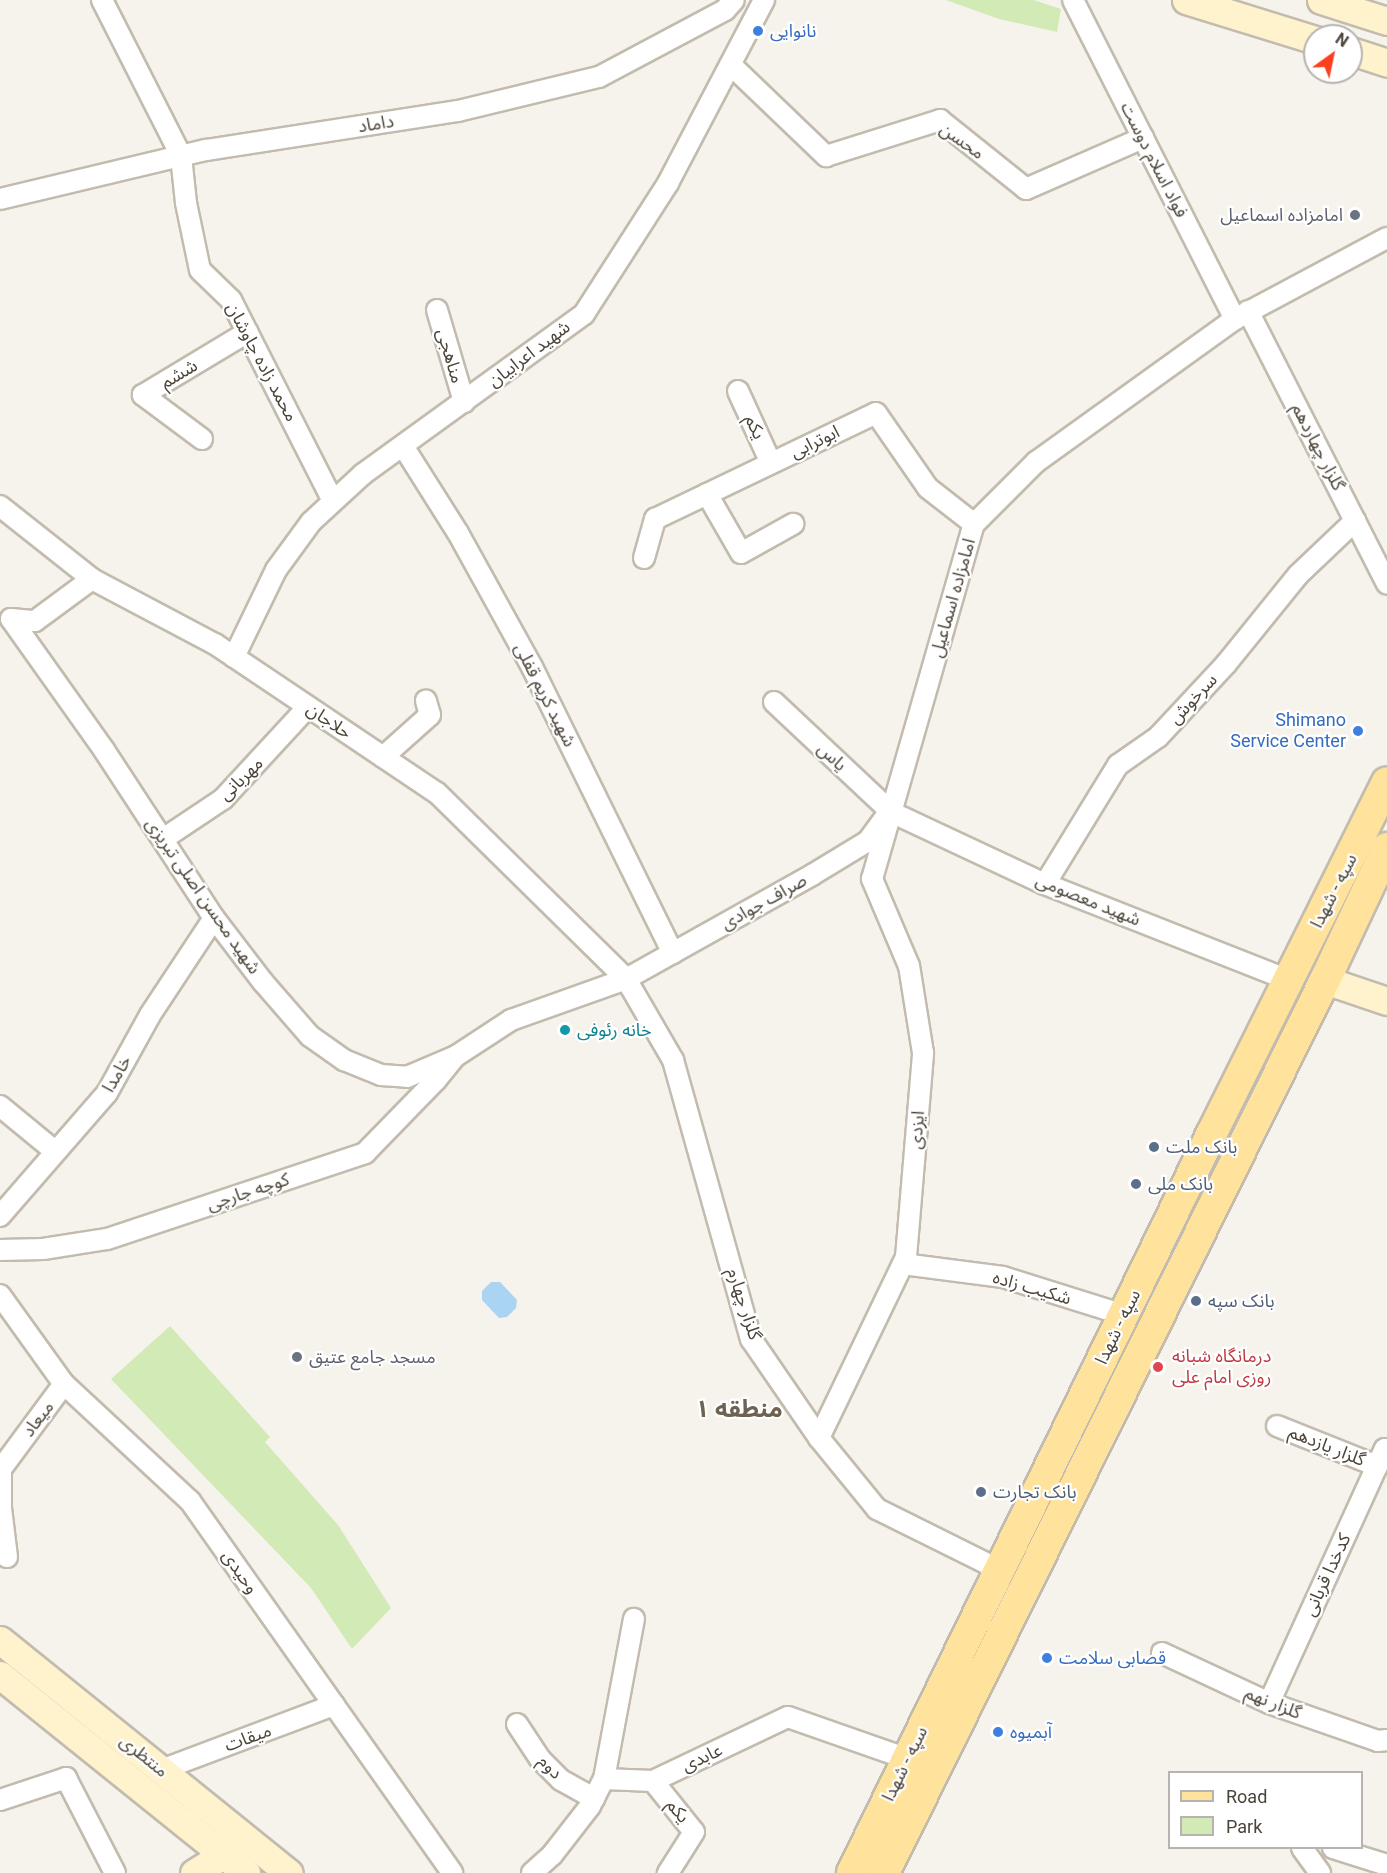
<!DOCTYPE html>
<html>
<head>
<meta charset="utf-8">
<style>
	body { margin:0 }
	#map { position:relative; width:1387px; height:1873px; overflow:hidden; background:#f6f3ec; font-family:Roboto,"Noto Sans Arabic",sans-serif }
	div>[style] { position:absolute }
	.green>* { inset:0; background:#d2eab5 }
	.water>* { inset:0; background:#a9d4f2 }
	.roads { filter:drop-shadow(2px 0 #c2bbae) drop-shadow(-2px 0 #c2bbae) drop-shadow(0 2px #c2bbae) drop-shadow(0 -2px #c2bbae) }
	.street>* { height:20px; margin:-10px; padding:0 10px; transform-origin:10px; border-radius:10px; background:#fff }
	.secondary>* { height:27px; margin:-13.5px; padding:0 13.5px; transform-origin:13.5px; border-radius:13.5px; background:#fff3cd }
	.primary>* { height:30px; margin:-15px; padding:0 15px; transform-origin:15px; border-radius:15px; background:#ffe39c }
	.dots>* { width:16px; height:16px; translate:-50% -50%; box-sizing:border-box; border:3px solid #fff; border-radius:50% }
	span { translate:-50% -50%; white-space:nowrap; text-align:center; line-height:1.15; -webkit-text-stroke:4.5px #fff; paint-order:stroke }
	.shop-label { font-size:18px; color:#366cbe }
	.left { translate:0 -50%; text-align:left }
	.right { translate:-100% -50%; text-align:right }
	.street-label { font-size:18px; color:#4b4439 }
	.worship-label { font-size:18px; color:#5b616d }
	.culture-label { font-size:18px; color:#0d838f }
	.service-label { font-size:18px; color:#4e5e75 }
	.health-label { font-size:18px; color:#be3a42 }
	.district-label { font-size:24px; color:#6e6250; font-weight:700 }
	.legend { position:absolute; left:1168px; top:1771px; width:195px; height:78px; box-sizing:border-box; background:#fff; border:2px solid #b7b4b0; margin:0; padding:8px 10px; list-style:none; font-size:18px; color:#4b4439 }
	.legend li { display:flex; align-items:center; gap:12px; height:30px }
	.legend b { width:30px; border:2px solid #b7b4b0 }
	.north { position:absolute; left:1303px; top:24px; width:60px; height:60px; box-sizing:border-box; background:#fff; border:2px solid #b7b4b0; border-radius:50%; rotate:33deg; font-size:16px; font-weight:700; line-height:24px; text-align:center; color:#4b4439 }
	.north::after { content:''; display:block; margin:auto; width:21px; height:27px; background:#fc3f1d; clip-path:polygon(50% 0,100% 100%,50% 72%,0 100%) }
</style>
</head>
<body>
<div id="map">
	<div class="green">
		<i style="clip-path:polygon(946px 0,1034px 0,1061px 9px,1057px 32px,999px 19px)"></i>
		<i style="clip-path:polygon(170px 1326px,270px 1437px,265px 1442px,338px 1525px,391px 1608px,352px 1649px,311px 1588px,111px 1379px)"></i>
	</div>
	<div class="water">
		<i style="clip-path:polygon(491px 1282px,500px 1282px,517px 1300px,516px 1308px,507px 1317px,499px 1318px,482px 1300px,482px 1291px)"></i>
	</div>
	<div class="roads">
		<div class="street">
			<i style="left:102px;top:0;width:175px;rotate:63.1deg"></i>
			<i style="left:181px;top:156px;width:47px;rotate:83.9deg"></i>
			<i style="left:186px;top:203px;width:68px;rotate:78.2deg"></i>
			<i style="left:200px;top:270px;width:43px;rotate:44.1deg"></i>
			<i style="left:231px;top:300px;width:225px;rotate:63.1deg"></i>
			<i style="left:1073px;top:0;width:358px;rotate:63.1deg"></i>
			<i style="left:731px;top:65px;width:132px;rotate:43.8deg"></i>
			<i style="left:826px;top:156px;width:120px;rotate:-17.5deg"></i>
			<i style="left:940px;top:120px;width:110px;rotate:38.7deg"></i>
			<i style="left:1026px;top:189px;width:128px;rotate:-23.6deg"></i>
			<i style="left:0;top:199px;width:212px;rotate:-13.4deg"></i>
			<i style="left:206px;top:150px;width:255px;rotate:-8.8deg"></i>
			<i style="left:458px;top:111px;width:145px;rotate:-13.6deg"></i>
			<i style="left:599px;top:77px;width:143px;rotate:-28deg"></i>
			<i style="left:725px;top:10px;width:13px;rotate:-48deg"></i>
			<i style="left:437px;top:310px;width:96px;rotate:73.6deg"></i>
			<i style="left:1248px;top:311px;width:306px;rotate:63deg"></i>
			<i style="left:738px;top:391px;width:79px;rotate:65.4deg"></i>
			<i style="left:202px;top:439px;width:74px;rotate:-143.3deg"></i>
			<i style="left:143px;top:395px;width:122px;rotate:-31deg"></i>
			<i style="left:403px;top:446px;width:103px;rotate:57.7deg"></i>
			<i style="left:458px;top:533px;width:153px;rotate:61.1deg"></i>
			<i style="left:532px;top:667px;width:319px;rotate:63.8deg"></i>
			<i style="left:707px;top:494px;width:68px;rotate:60deg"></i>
			<i style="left:741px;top:553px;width:60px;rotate:-29.1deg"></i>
			<i style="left:0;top:506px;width:117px;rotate:38.4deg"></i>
			<i style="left:92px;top:579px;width:139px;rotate:27.9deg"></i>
			<i style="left:215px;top:644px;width:267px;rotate:33.9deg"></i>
			<i style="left:437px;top:793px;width:265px;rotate:44.5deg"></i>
			<i style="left:626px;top:979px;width:94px;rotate:59.9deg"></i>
			<i style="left:673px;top:1060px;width:290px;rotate:74.4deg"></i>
			<i style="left:751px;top:1339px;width:120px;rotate:55.5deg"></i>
			<i style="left:819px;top:1438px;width:92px;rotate:50.8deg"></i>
			<i style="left:877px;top:1509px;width:137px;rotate:26.4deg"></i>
			<i style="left:644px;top:558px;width:41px;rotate:-74.2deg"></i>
			<i style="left:655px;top:519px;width:245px;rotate:-25.6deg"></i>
			<i style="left:876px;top:413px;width:91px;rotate:55.3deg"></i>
			<i style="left:928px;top:488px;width:58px;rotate:38deg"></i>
			<i style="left:11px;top:619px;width:161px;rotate:54.6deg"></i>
			<i style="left:104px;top:750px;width:201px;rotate:56.8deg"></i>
			<i style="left:214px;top:918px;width:81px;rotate:52.6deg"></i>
			<i style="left:263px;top:982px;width:72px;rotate:49deg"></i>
			<i style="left:310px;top:1036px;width:42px;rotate:35.2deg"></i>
			<i style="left:344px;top:1060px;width:40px;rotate:22deg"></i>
			<i style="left:381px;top:1075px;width:26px;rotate:4deg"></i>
			<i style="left:407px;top:1077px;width:53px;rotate:-23.2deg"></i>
			<i style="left:456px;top:1056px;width:66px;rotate:-33.2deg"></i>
			<i style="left:511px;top:1020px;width:122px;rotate:-19.6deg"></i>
			<i style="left:626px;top:979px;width:213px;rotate:-29.2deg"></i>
			<i style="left:812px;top:875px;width:66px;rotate:-31.3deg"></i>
			<i style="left:868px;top:841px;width:29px;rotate:-54deg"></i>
			<i style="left:11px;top:619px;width:24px;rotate:5deg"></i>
			<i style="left:35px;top:621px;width:71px;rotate:-36.4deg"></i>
			<i style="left:234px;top:657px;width:97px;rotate:-64.2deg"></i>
			<i style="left:276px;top:570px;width:59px;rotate:-53.9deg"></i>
			<i style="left:311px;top:522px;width:71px;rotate:-42.7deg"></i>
			<i style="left:363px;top:474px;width:273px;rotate:-35.9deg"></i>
			<i style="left:584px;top:314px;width:156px;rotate:-57.3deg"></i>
			<i style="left:668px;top:183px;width:207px;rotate:-62.3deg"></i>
			<i style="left:774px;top:702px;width:161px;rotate:43.2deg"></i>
			<i style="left:891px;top:812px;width:170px;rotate:25.1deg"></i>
			<i style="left:1045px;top:884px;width:262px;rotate:21.5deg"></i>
			<i style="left:383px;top:757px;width:63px;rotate:-41.8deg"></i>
			<i style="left:430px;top:715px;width:15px;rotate:-106deg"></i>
			<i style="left:163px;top:839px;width:72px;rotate:-33.7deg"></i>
			<i style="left:223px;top:799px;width:125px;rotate:-47.3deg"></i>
			<i style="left:1045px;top:884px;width:140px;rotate:-58.5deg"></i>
			<i style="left:1118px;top:765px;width:49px;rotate:-35deg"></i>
			<i style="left:1158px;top:737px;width:100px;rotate:-47deg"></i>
			<i style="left:1226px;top:664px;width:114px;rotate:-51deg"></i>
			<i style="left:1298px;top:575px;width:79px;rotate:-43.5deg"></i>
			<i style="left:0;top:1106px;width:72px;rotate:39.4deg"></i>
			<i style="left:0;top:1216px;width:163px;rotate:-49deg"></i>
			<i style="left:107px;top:1093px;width:89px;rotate:-61.1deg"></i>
			<i style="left:150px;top:1015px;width:116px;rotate:-56.6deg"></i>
			<i style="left:0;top:1250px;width:43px;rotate:-1.3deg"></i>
			<i style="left:43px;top:1249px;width:65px;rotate:-8.9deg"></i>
			<i style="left:107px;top:1239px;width:272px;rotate:-18.4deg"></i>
			<i style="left:365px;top:1153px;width:102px;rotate:-45.8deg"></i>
			<i style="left:436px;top:1080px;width:28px;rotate:-51deg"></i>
			<i style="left:903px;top:1264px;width:101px;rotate:7.4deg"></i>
			<i style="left:1003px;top:1277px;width:127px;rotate:17.4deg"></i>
			<i style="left:0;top:1295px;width:110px;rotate:54.3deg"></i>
			<i style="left:64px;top:1384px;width:172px;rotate:42.9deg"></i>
			<i style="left:190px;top:1501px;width:455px;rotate:54.8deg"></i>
			<i style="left:1277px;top:1426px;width:108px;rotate:21.8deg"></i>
			<i style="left:819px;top:1438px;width:201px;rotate:-64.3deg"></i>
			<i style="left:906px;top:1257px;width:205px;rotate:-85.2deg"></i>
			<i style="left:923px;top:1053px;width:88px;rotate:-99.1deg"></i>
			<i style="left:909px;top:966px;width:95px;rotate:-113deg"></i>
			<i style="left:872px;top:879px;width:369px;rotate:-74deg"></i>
			<i style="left:974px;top:524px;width:88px;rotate:-45deg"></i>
			<i style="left:1036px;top:462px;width:245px;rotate:-35.7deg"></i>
			<i style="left:1235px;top:319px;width:172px;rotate:-28.1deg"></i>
			<i style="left:7px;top:1557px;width:49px;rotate:-97deg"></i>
			<i style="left:1px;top:1508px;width:39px;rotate:-90deg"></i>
			<i style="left:1px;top:1469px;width:106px;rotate:-53.5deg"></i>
			<i style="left:1162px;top:1653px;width:118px;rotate:25deg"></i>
			<i style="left:1269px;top:1703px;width:115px;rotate:19.2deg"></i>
			<i style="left:1378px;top:1741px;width:9px;rotate:-6deg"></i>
			<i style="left:1269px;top:1703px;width:279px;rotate:-65.5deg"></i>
			<i style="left:1385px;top:1449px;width:2px;rotate:27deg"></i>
			<i style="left:517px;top:1724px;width:42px;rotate:56.7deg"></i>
			<i style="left:540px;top:1759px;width:30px;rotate:45deg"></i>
			<i style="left:561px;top:1780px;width:38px;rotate:29deg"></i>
			<i style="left:161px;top:1770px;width:185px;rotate:-20.6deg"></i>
			<i style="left:604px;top:1779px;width:163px;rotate:-79.4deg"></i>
			<i style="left:653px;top:1781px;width:65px;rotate:51.2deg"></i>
			<i style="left:694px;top:1832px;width:49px;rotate:122.4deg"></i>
			<i style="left:0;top:1800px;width:70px;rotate:-18.4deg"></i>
			<i style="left:66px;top:1778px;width:107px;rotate:62.7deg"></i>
			<i style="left:1302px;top:1848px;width:31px;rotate:54deg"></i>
			<i style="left:1333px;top:1848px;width:57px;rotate:17.5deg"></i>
			<i style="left:532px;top:1873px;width:27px;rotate:-42deg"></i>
			<i style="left:552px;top:1855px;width:62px;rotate:-52.2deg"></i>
			<i style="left:590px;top:1806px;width:30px;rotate:-63deg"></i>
			<i style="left:604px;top:1779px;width:49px;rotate:2.3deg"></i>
			<i style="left:653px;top:1781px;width:149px;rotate:-25.4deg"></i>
			<i style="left:788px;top:1717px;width:127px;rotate:19.3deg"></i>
		</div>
		<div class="secondary">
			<i style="left:1186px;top:0;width:135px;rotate:17.2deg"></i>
			<i style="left:1321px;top:0;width:69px;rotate:17.7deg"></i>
			<i style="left:1351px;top:51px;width:38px;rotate:18deg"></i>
			<i style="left:1325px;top:980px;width:65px;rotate:18.7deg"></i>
			<i style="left:0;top:1640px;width:371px;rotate:38.9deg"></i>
			<i style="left:0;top:1675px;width:316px;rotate:38.8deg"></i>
			<i style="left:194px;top:1873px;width:34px;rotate:-32deg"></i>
		</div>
		<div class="primary">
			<i style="left:852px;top:1873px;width:821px;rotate:-64.06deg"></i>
			<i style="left:1211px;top:1135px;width:394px;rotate:-63.5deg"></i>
			<i style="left:884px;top:1873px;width:996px;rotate:-63.72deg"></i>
			<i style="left:1325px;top:980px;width:146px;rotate:-64.8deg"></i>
		</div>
	</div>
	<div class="dots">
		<i style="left:758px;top:31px;background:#3f7fe0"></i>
		<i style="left:1355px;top:215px;background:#6b7280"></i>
		<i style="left:1358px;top:731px;background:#3f7fe0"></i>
		<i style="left:565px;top:1030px;background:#0f9aa8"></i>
		<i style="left:1154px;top:1147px;background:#5c6f8a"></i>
		<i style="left:1136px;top:1184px;background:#5c6f8a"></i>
		<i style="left:1196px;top:1301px;background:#5c6f8a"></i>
		<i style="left:297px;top:1357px;background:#6b7280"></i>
		<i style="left:1158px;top:1367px;background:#e0444e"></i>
		<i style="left:981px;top:1492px;background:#5c6f8a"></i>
		<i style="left:1047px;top:1658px;background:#3f7fe0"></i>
		<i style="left:998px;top:1732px;background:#3f7fe0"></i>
	</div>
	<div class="shop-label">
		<span class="left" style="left:770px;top:31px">نانوایی</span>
		<span class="right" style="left:1346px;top:731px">Shimano<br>Service Center</span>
		<span class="left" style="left:1059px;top:1658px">قصابی سلامت</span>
		<span class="left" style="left:1010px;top:1732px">آبمیوه</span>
	</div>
	<div class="street-label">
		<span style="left:376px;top:124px;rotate:-9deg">داماد</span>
		<span style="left:962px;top:141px;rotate:35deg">محسن</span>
		<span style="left:1154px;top:160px;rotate:63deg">فواد اسلام دوست</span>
		<span style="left:529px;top:354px;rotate:-37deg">شهید اعرابیان</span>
		<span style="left:450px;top:356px;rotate:74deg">مناهجی</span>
		<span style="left:262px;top:362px;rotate:62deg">محمد زاده چاوشان</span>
		<span style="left:179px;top:374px;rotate:-31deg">ششم</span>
		<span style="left:755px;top:427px;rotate:65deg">یکم</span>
		<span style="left:815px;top:442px;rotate:-26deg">ابوترابی</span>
		<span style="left:1318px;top:447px;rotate:63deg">گلزار چهاردهم</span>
		<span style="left:953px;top:598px;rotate:-74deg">امامزاده اسماعیل</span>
		<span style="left:545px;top:695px;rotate:63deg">شهید کریم قفلی</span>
		<span style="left:1193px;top:699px;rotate:-47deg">سرخوش</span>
		<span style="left:329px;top:721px;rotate:34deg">حلاجان</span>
		<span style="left:832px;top:757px;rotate:43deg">یاس</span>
		<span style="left:241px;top:779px;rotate:-44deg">مهربانی</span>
		<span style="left:1334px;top:891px;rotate:-63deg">سپه - شهدا</span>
		<span style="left:203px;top:896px;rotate:55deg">شهید محسن اصلی تبریزی</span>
		<span style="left:1088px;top:900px;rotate:22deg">شهید معصومی</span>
		<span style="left:764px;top:902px;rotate:-29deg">صراف جوادی</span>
		<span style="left:117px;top:1074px;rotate:-60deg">خامدا</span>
		<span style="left:917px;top:1130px;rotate:-85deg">ایزدی</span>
		<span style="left:248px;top:1192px;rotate:-18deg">کوچه جارچی</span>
		<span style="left:1032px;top:1288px;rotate:16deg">شکیب زاده</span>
		<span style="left:744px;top:1304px;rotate:72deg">گلزار چهارم</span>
		<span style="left:1118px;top:1327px;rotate:-64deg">سپه - شهدا</span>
		<span style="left:38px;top:1419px;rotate:-53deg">میعاد</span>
		<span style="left:1327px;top:1446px;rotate:22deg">گلزار یازدهم</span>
		<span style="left:240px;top:1572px;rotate:55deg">وحیدی</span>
		<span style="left:1327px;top:1575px;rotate:-65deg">کدخدا قربانی</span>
		<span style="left:1273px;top:1703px;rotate:22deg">گلزار نهم</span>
		<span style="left:248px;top:1738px;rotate:-20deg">میقات</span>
		<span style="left:144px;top:1756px;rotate:39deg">منتظری</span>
		<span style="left:702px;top:1758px;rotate:-25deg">عابدی</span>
		<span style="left:905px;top:1764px;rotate:-64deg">سپه - شهدا</span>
		<span style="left:550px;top:1767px;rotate:45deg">دوم</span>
		<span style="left:678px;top:1811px;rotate:51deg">یکم</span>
	</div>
	<div class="worship-label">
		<span class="right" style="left:1343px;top:215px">امامزاده اسماعیل</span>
		<span class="left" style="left:309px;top:1357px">مسجد جامع عتیق</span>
	</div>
	<div class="culture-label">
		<span class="left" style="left:577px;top:1030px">خانه رئوفی</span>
	</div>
	<div class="service-label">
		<span class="left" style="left:1166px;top:1147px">بانک ملت</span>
		<span class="left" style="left:1148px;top:1184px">بانک ملی</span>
		<span class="left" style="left:1208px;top:1301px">بانک سپه</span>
		<span class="left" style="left:993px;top:1492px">بانک تجارت</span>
	</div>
	<div class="health-label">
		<span class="left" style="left:1172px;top:1367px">درمانگاه شبانه<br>روزی امام علی</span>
	</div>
	<div class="district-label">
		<span style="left:739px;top:1410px">منطقه ۱</span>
	</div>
	<ul class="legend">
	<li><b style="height:8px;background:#ffe39c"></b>Road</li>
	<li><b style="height:16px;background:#d2eab5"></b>Park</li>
	</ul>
	<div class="north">N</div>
</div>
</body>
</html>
